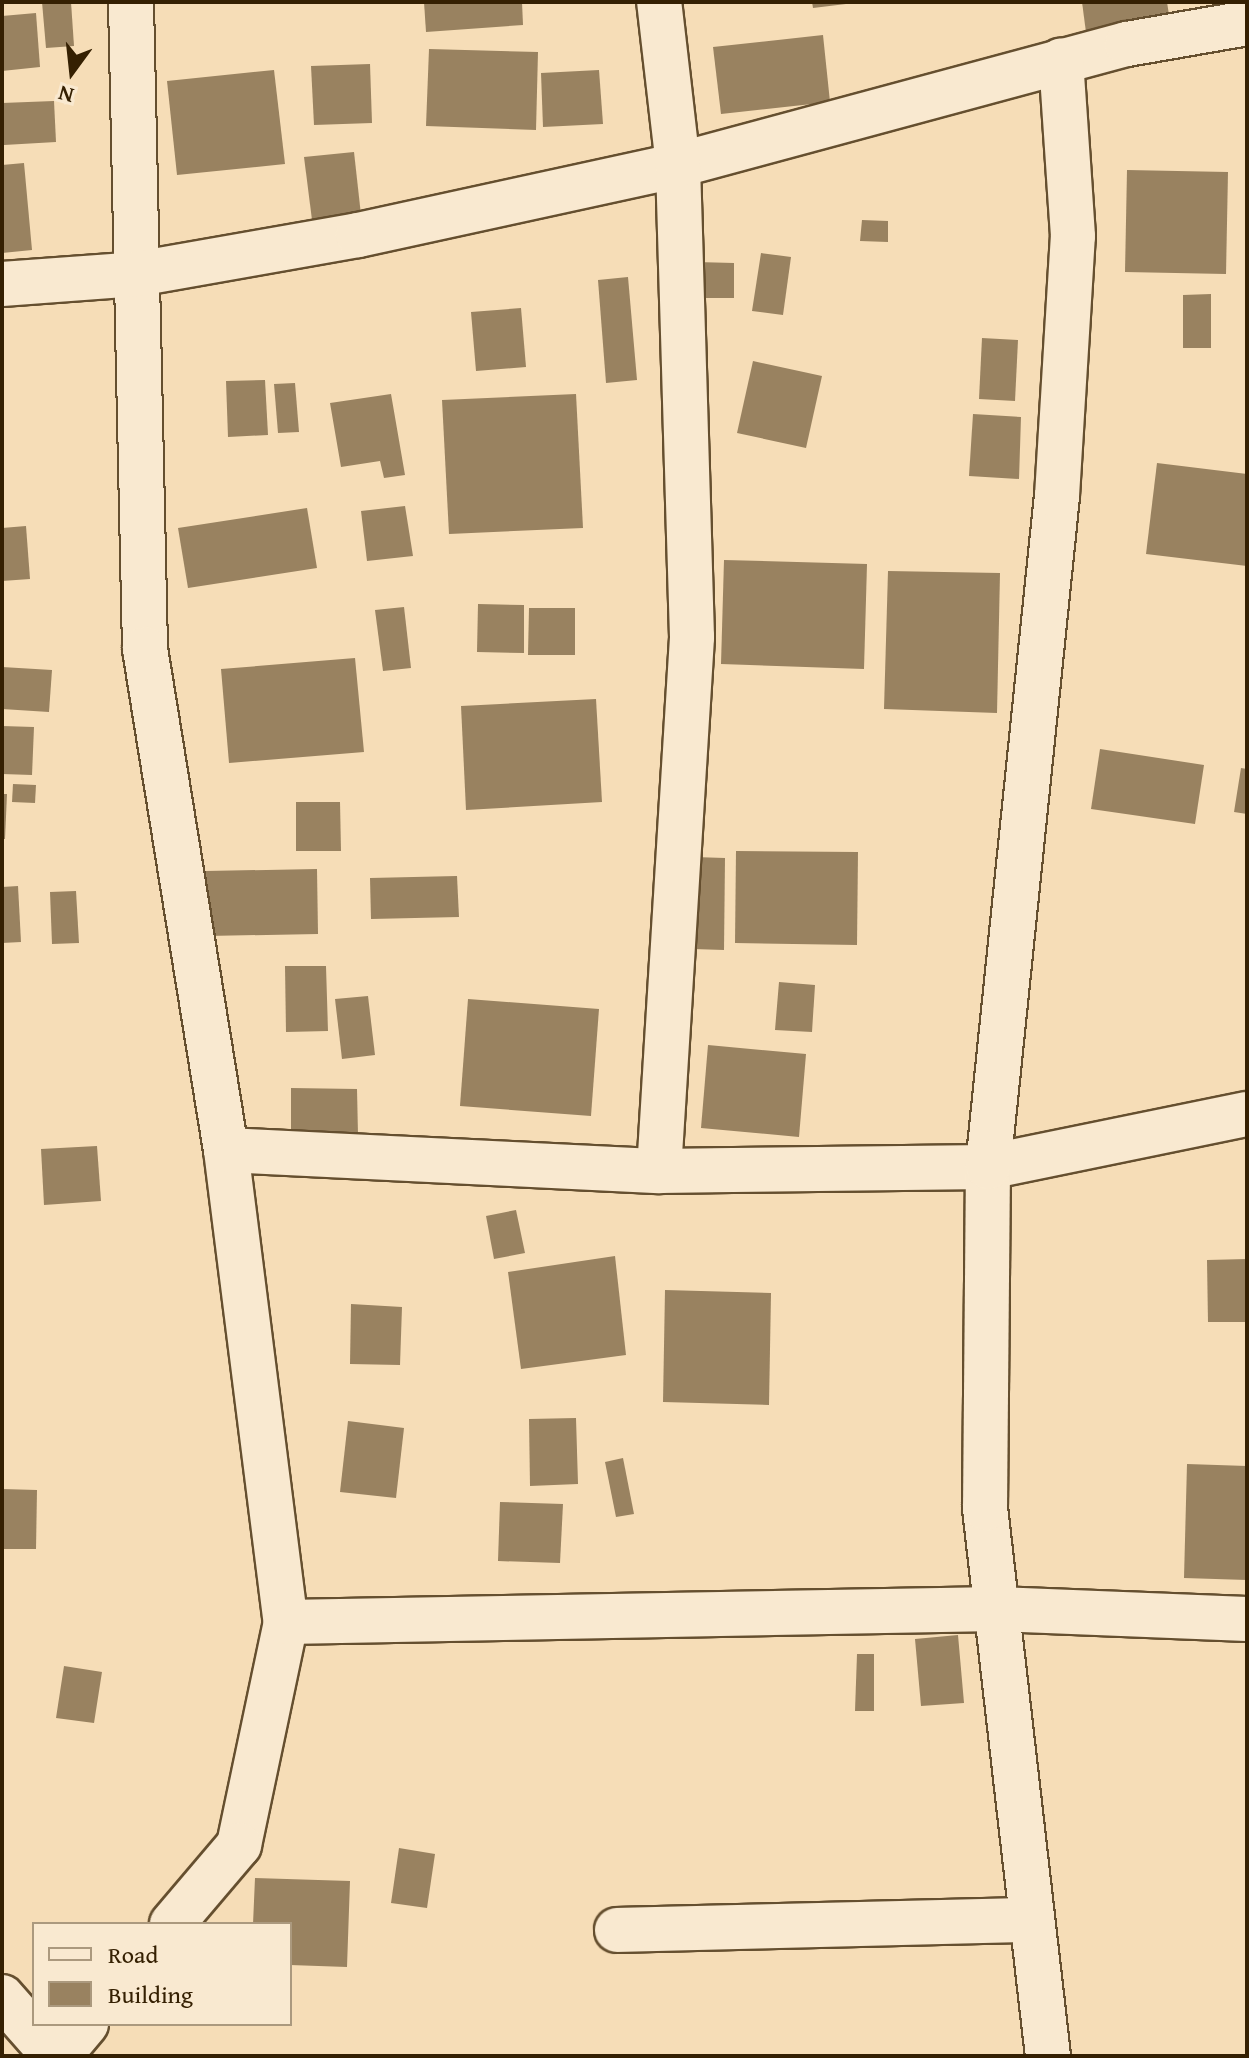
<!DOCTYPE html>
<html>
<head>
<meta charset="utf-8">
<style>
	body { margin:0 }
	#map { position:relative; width:1249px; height:2058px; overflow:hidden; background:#f6ddb7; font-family:"Gentium Book Plus",serif }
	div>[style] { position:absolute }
	.building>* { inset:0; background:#998260 }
	.roads { filter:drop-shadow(2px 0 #654f2f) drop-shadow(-2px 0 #654f2f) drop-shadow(0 2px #654f2f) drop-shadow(0 -2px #654f2f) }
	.minor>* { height:44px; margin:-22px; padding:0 22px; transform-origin:22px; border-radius:22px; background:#f9e9d0 }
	span { translate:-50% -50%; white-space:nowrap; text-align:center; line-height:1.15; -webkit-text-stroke:6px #f9e9d0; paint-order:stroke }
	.frame { position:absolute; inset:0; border:4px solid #352002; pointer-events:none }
	.legend { position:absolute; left:32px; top:1922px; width:260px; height:104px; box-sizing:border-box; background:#f9e9d0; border:2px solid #ab997e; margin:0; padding:10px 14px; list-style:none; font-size:24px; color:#352002 }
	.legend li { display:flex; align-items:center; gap:16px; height:40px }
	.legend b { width:40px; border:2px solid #ab997e }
	.north { position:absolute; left:32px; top:32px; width:80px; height:80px; -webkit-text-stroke:6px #f9e9d0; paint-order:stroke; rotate:195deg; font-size:22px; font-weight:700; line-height:32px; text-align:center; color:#352002 }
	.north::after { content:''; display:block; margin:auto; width:28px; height:36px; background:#352002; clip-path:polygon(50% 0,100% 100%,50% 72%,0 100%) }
</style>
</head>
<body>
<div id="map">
	<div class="building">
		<i style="clip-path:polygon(42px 2px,71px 2px,74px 46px,46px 48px)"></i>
		<i style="clip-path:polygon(424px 2px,522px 2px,523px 25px,426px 32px)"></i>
		<i style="clip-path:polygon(812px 2px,846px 2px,846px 4px,813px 8px)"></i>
		<i style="clip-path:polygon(1082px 2px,1167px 2px,1171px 28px,1087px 40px)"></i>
		<i style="clip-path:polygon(36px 13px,40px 67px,2px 71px,2px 16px)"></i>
		<i style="clip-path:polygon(823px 35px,830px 102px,721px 114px,713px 47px)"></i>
		<i style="clip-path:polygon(429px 49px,538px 52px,536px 130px,426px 126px)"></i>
		<i style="clip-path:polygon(370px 64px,372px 123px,314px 125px,311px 66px)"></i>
		<i style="clip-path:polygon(274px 70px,285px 164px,177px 175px,167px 81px)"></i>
		<i style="clip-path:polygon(599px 70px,603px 124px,543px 127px,541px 73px)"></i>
		<i style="clip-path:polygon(54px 101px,56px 142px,4px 145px,2px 103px)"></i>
		<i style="clip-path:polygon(354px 152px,361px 215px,312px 220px,304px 157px)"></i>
		<i style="clip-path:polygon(24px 163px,32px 250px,2px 253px,2px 165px)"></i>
		<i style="clip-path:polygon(1127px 170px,1228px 172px,1226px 274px,1125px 272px)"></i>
		<i style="clip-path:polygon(862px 220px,888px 221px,888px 242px,860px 241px)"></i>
		<i style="clip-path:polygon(761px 253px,791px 257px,783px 315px,752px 311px)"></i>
		<i style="clip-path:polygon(696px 262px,734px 263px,734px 298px,694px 298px)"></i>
		<i style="clip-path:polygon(628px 277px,637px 380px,606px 383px,598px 280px)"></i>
		<i style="clip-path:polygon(1211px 294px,1211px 348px,1183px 348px,1183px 295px)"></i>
		<i style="clip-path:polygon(521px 308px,526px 367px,476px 371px,471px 312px)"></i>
		<i style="clip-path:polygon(982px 338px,1018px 340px,1015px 401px,979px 399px)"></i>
		<i style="clip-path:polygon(753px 361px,822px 376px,806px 448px,737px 433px)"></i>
		<i style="clip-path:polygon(265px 380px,268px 435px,228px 437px,226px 381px)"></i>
		<i style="clip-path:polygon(295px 383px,299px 432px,278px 433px,274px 384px)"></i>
		<i style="clip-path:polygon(391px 394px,405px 475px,384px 478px,380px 461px,341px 467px,330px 403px)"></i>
		<i style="clip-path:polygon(576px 394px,583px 528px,449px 534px,442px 400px)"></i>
		<i style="clip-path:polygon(973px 414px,1021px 417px,1019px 479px,969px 476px)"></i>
		<i style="clip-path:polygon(1157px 463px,1247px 474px,1247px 566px,1146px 554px)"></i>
		<i style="clip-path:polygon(405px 506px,413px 556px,367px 561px,361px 511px)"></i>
		<i style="clip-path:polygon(307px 508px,317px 568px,188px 588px,178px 528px)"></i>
		<i style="clip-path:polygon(26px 526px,30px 579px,2px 581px,2px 528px)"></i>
		<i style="clip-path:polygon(724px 560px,867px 564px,864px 669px,721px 664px)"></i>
		<i style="clip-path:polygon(888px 571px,1000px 573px,997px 713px,884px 709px)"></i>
		<i style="clip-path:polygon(478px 604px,524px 605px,524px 653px,477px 652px)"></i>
		<i style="clip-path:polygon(404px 607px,411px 668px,383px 671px,375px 610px)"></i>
		<i style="clip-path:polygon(529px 608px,575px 608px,575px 655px,528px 655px)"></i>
		<i style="clip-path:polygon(355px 658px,364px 752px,229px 763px,221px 669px)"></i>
		<i style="clip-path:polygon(2px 667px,52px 670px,49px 712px,2px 709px)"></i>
		<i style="clip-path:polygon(596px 699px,602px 802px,466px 810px,461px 706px)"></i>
		<i style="clip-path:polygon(2px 726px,34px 727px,32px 775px,2px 774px)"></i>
		<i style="clip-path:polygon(1100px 749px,1204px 765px,1195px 824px,1091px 809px)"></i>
		<i style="clip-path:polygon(1241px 768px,1247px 769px,1247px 814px,1234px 812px)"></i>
		<i style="clip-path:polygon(13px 784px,36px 785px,35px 803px,12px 802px)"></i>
		<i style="clip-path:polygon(2px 794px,7px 794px,5px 839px,2px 839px)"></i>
		<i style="clip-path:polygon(296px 802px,340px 802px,341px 851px,296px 851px)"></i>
		<i style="clip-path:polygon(736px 851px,858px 852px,857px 945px,735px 943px)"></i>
		<i style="clip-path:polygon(694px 857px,725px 858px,724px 950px,693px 949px)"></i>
		<i style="clip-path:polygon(317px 869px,318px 934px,207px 936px,206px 871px)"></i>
		<i style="clip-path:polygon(457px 876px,459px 917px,371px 919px,370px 878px)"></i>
		<i style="clip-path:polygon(18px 886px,21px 942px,2px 943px,2px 887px)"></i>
		<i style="clip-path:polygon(76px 891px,79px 943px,52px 944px,50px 892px)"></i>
		<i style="clip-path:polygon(285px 966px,326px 966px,328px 1031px,286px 1032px)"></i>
		<i style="clip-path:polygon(779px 982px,815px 985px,812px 1032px,775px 1030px)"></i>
		<i style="clip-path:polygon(368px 996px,375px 1055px,342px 1059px,335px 999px)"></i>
		<i style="clip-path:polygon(468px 999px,599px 1009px,591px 1116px,460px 1106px)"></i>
		<i style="clip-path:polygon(708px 1045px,806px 1054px,799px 1137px,701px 1128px)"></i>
		<i style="clip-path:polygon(291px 1088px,357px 1089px,358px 1135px,291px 1135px)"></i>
		<i style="clip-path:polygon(97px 1146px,101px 1201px,44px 1205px,41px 1149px)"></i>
		<i style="clip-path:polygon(516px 1210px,525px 1253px,494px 1259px,486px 1216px)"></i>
		<i style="clip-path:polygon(615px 1256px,626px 1355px,521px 1369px,508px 1272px)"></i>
		<i style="clip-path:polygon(1247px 1259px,1247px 1322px,1208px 1322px,1207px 1260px)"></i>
		<i style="clip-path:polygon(665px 1290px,771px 1293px,769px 1405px,663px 1402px)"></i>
		<i style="clip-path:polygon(351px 1304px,402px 1307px,400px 1365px,350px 1364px)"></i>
		<i style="clip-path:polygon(576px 1418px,578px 1484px,530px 1486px,529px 1419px)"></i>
		<i style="clip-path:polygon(348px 1421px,404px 1428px,396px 1498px,340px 1492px)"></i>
		<i style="clip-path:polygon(623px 1458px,634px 1514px,616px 1517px,605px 1462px)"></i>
		<i style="clip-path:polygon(1187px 1464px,1247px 1466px,1247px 1580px,1184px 1578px)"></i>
		<i style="clip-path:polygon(2px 1489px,37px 1490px,36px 1549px,2px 1549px)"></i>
		<i style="clip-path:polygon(500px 1502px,563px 1504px,560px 1563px,498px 1561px)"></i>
		<i style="clip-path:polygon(958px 1635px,964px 1703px,921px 1706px,915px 1639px)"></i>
		<i style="clip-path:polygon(857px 1654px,874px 1654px,874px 1711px,855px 1711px)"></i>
		<i style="clip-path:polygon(64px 1666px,102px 1672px,94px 1723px,56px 1718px)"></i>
		<i style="clip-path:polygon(399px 1848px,435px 1854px,427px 1908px,391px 1903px)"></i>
		<i style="clip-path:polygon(255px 1878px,350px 1881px,347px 1967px,290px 1965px,290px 1924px,253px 1924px)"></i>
	</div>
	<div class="roads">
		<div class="minor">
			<i style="left:131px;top:2px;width:647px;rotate:88.76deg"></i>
			<i style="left:145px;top:649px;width:508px;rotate:80.82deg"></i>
			<i style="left:226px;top:1150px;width:476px;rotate:82.8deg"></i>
			<i style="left:286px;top:1622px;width:228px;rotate:101.9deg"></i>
			<i style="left:239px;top:1845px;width:104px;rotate:130.3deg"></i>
			<i style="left:2px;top:284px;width:135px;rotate:-4.2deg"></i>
			<i style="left:137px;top:274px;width:224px;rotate:-10deg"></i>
			<i style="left:358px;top:235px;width:328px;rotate:-12.3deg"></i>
			<i style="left:678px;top:165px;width:465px;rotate:-15.1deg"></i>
			<i style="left:1127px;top:44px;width:122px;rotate:-9.9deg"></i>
			<i style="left:226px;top:1150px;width:434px;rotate:2.8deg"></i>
			<i style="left:659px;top:1171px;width:329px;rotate:-0.7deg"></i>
			<i style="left:988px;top:1167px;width:264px;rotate:-11.6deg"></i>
			<i style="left:659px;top:1171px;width:535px;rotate:-86.46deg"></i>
			<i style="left:692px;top:637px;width:472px;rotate:-91.7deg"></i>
			<i style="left:678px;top:165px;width:164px;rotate:-96.6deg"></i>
			<i style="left:286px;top:1622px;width:711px;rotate:-1.05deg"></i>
			<i style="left:997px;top:1609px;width:250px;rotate:2.3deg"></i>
			<i style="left:617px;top:1930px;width:415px;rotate:-1.4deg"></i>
			<i style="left:2px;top:1997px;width:79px;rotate:48.6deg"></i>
			<i style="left:59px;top:2056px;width:42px;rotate:-49.8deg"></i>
			<i style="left:1048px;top:2056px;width:552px;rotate:-96.56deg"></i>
			<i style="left:985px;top:1508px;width:341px;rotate:-89.5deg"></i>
			<i style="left:988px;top:1167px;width:675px;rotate:-84.13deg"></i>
			<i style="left:1057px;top:496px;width:260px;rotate:-86.5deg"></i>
			<i style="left:1073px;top:236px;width:176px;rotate:-93.9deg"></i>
		</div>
	</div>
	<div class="frame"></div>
	<ul class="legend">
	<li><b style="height:10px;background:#f9e9d0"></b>Road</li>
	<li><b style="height:22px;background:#998260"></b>Building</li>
	</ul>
	<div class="north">N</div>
</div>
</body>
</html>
